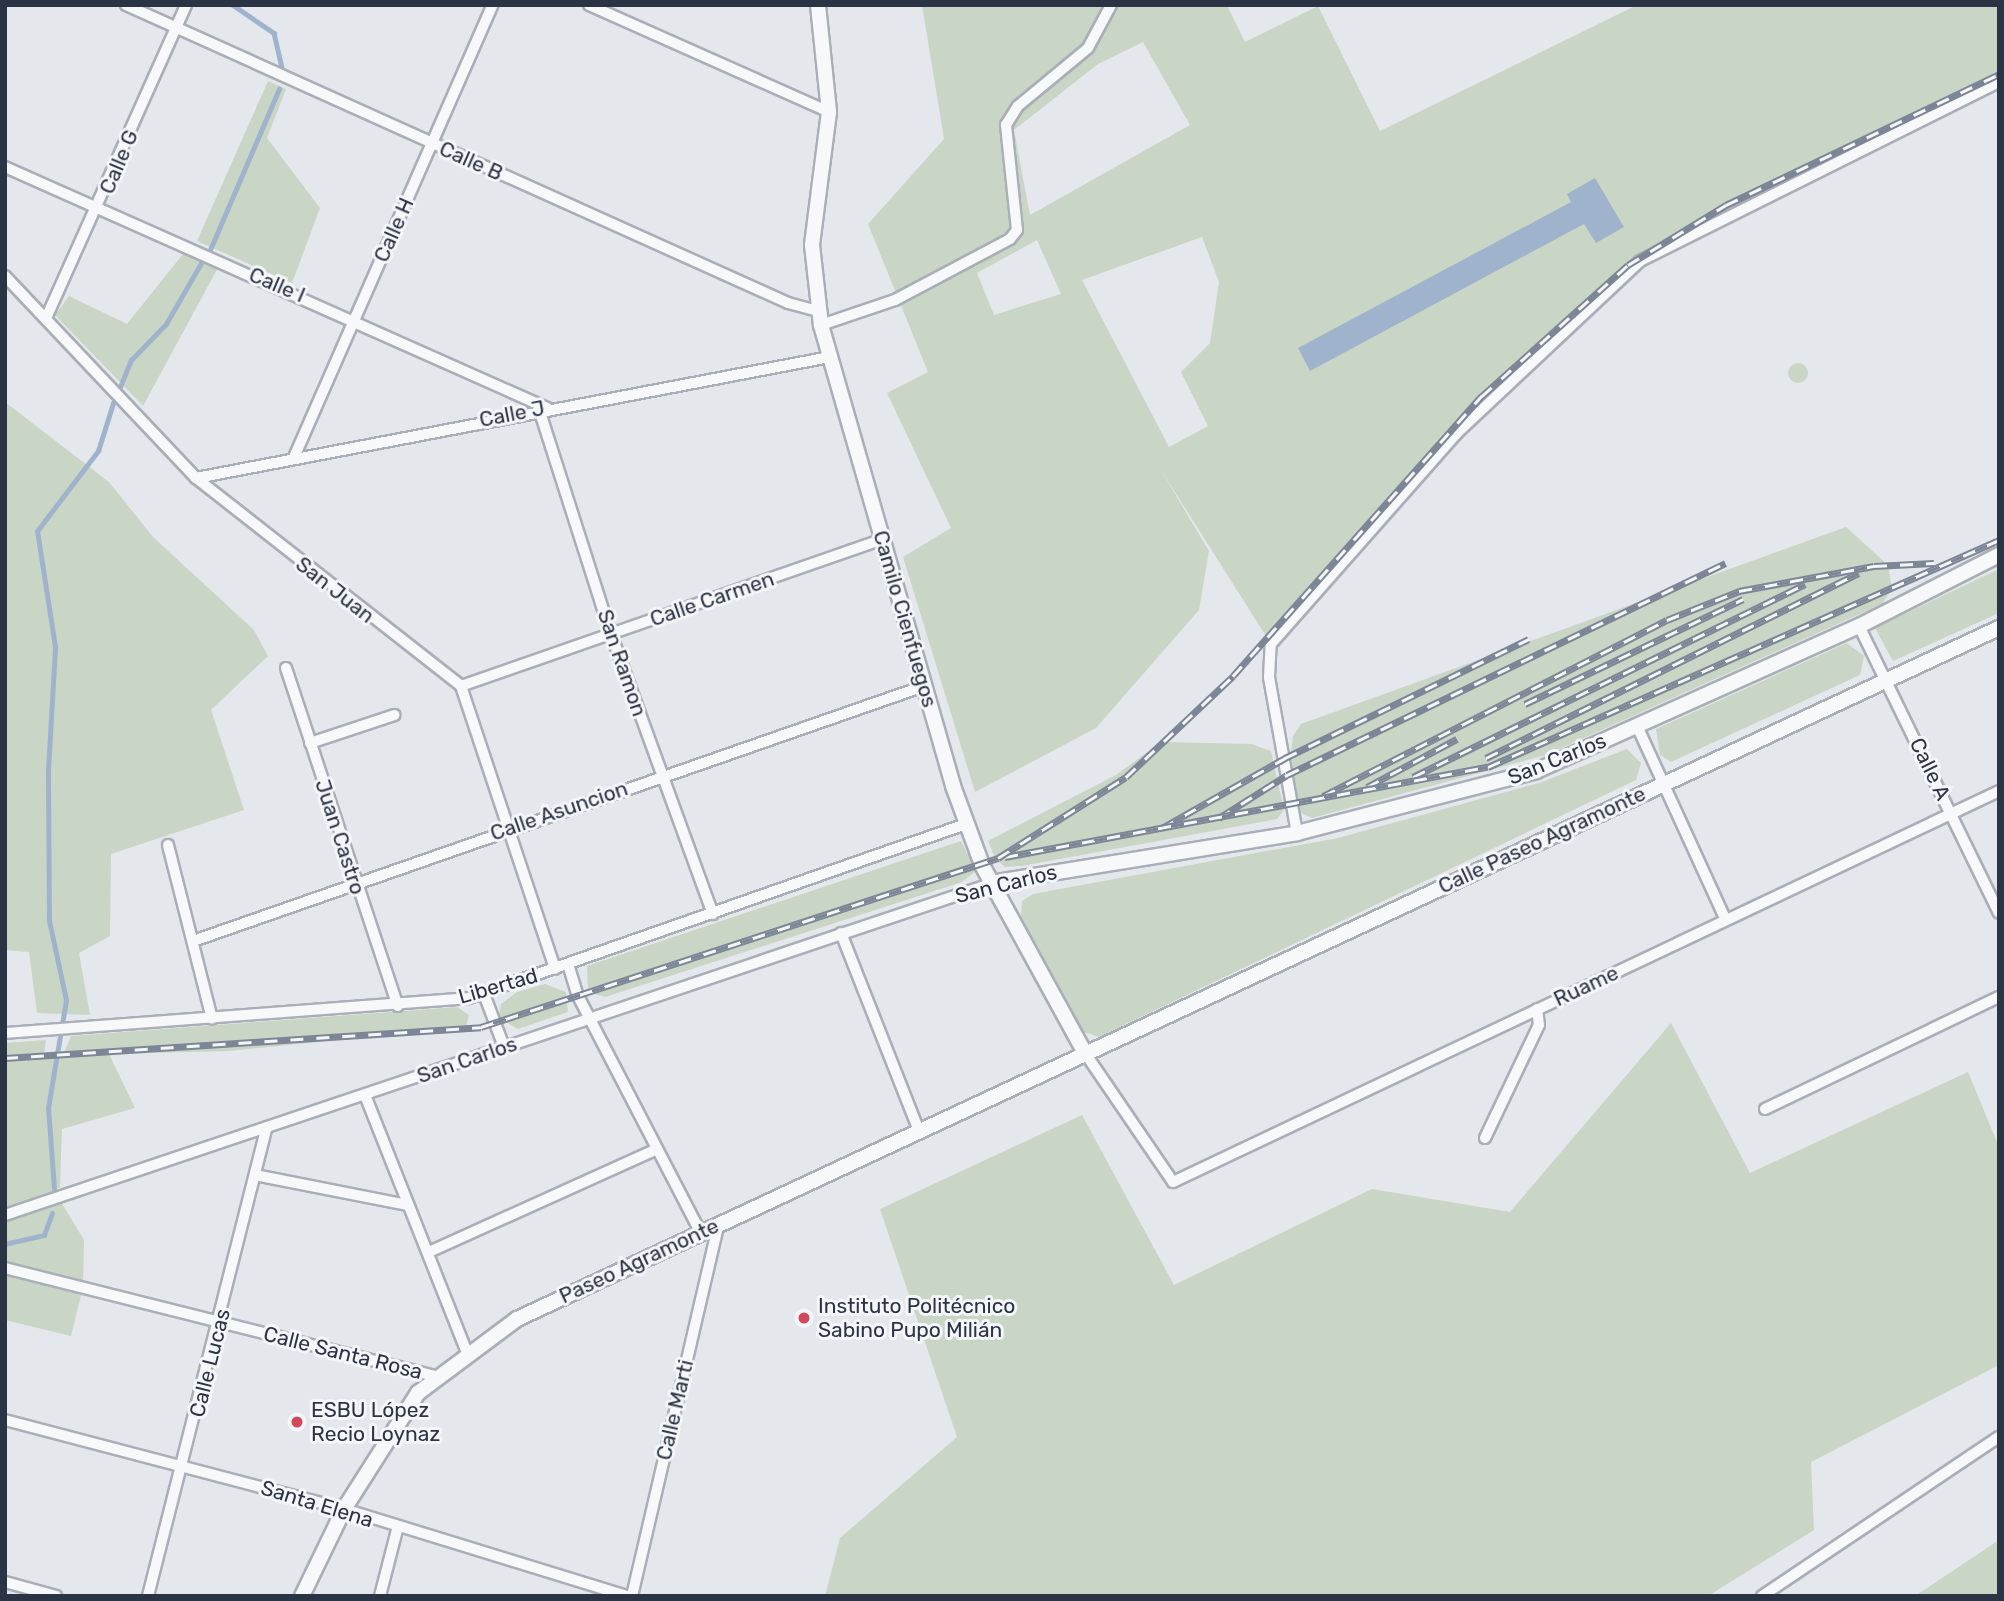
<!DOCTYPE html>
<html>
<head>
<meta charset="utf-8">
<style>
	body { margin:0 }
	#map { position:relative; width:2004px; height:1601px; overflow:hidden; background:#e4e7ec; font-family:Rubik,sans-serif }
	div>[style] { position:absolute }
	.green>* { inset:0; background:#c9d6c5 }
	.round { border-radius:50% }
	.water>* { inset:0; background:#9fb4cc }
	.stream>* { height:4.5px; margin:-2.25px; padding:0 2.25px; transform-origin:2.25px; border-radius:2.25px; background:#9fb4cc }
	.roads { filter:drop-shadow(2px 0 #a9aeb7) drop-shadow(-2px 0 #a9aeb7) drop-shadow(0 2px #a9aeb7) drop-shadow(0 -2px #a9aeb7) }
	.minor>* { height:10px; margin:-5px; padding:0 5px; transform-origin:5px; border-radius:5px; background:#f7f8fa }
	.tertiary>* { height:14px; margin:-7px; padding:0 7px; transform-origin:7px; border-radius:7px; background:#f7f8fa }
	.rail>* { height:7px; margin-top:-3.5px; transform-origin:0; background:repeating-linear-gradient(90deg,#f4f6f9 0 13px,#7d8696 0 26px); box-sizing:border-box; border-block:2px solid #7d8696 }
	.dots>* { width:19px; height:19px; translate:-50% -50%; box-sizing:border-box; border:4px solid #f4f6f9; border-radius:50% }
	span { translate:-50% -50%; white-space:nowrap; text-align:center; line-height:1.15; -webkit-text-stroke:6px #f4f6f9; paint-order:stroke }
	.street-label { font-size:21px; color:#2b3445 }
	.poi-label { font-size:21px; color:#2b3445 }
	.left { translate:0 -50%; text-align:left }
	.frame { position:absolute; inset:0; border:7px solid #2b3445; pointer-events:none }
</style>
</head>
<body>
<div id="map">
	<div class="green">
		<i style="clip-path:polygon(evenodd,922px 5px,1227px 5px,1245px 42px,1318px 6px,1380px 131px,1637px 5px,1999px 5px,1999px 84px,1628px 265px,1482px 396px,1271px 644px,1161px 470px,1209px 551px,1199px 610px,1096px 728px,975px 792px,903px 557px,951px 528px,887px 393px,928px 372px,868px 224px,944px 139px,922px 5px,1143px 42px,1190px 125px,1030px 215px,1014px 130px,1098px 64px,1143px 42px,922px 5px,1202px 237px,1219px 282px,1210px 343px,1181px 372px,1208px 426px,1169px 447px,1082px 280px,1202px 237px,922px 5px,1037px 240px,1061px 294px,994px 315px,977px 273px,1037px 240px)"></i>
		<i style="clip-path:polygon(268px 81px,286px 89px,267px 138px,320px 208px,292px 283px,197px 241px)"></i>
		<i style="clip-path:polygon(187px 249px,220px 264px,143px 406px,55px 315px,69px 296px,127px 324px)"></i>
		<i class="round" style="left:1788px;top:363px;width:20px;height:20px"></i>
		<i style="clip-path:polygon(5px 402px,109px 482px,153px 537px,254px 630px,268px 656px,211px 710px,244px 810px,111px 854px,110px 936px,79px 953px,90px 1015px,37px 1013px,29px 952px,5px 950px)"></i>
		<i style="clip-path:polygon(1846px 527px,1888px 565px,1892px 589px,1882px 604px,1546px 755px,1312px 818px,1301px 813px,1290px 762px,1293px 736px,1301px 724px)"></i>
		<i style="clip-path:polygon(1999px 569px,1999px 613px,1893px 661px,1875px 628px)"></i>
		<i style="clip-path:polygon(1847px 643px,1864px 656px,1860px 675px,1671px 762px,1660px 755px,1656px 729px)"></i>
		<i style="clip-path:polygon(1161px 742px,1251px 744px,1271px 751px,1284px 810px,1277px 819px,1022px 866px,1005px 867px,995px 858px,988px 841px,1116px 775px)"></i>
		<i style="clip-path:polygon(1627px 749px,1641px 763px,1636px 780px,1099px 1037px,1084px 1032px,1021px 916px,1022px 901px,1033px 894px,1338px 838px,1539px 783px)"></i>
		<i style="clip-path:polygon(961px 841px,976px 871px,962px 882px,605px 997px,588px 992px,587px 966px)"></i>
		<i style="clip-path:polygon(545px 984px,566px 992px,568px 1012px,518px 1029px,499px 1018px,501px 1004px,517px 992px)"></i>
		<i style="clip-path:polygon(457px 1007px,469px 1015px,466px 1027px,229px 1051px,109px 1054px,135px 1108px,62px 1129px,60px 1187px,5px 1218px,5px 1043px,46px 1040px,44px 1054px,17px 1060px,85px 1055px,63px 1055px,71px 1036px)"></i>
		<i style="clip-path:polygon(1671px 1023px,1750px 1173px,1968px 1072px,1999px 1147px,1999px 1365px,1811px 1462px,1814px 1530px,1708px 1596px,825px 1596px,840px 1538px,957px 1437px,880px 1209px,1082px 1115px,1174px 1285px,1372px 1189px,1510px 1212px)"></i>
		<i style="clip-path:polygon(61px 1202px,84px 1240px,83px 1287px,71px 1336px,5px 1320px,5px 1220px)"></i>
		<i style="clip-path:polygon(1999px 1540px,1999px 1596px,1915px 1596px)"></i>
	</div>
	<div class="water">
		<i style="clip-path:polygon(1595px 178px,1624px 227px,1596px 243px,1584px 224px,1310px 371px,1298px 348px,1571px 202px,1567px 194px)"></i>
	</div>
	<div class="stream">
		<i style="left:233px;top:5px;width:50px;rotate:34.3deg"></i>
		<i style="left:274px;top:33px;width:35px;rotate:77deg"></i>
		<i style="left:210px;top:250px;width:175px;rotate:-66.8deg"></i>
		<i style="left:120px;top:387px;width:29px;rotate:-68deg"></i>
		<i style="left:131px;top:360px;width:50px;rotate:-45.8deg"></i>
		<i style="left:166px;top:324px;width:74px;rotate:-60deg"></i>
		<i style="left:54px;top:1189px;width:81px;rotate:-94.2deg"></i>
		<i style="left:48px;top:1108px;width:109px;rotate:-80.5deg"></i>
		<i style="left:66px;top:1000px;width:81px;rotate:-102.1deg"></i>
		<i style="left:49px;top:921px;width:151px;rotate:-90.4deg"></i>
		<i style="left:48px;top:770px;width:123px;rotate:-86.7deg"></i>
		<i style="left:55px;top:647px;width:117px;rotate:-98.8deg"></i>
		<i style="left:37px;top:531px;width:101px;rotate:-52.7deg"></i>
		<i style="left:98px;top:451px;width:50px;rotate:-72.6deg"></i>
		<i style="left:5px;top:1244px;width:40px;rotate:-13deg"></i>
		<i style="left:44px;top:1235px;width:23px;rotate:-70deg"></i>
	</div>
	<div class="roads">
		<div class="minor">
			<i style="left:126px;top:5px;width:726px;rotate:24.23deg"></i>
			<i style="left:788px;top:303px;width:31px;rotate:15deg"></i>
			<i style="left:589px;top:5px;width:263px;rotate:24deg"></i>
			<i style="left:5px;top:167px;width:593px;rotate:23.97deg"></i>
			<i style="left:5px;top:276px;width:278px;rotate:46.6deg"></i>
			<i style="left:196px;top:478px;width:337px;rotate:38.1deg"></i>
			<i style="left:461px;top:686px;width:298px;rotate:71.6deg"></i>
			<i style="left:47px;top:316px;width:341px;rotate:-65.9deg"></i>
			<i style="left:821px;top:325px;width:78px;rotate:-18.7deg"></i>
			<i style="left:895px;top:300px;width:130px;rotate:-27.9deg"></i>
			<i style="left:1010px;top:239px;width:11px;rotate:-52deg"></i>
			<i style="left:1017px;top:230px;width:106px;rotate:-96deg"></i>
			<i style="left:1006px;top:125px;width:22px;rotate:-58deg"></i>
			<i style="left:1018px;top:106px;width:91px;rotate:-39.6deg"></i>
			<i style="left:1088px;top:48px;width:49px;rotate:-61.9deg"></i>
			<i style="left:539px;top:409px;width:236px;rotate:72.3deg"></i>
			<i style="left:611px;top:634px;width:298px;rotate:70deg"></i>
			<i style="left:295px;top:455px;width:492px;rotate:-66.3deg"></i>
			<i style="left:196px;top:478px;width:645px;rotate:-10.81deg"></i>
			<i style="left:1859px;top:626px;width:319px;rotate:64deg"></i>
			<i style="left:286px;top:668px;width:356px;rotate:71.7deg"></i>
			<i style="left:461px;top:686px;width:447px;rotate:-19.2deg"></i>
			<i style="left:1637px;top:726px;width:213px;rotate:65.4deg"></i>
			<i style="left:310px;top:743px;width:89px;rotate:-18.4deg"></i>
			<i style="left:1297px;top:833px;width:158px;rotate:-100.2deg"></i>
			<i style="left:1269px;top:677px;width:33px;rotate:-87deg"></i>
			<i style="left:1271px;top:644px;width:280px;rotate:-48.6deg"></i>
			<i style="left:1456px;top:434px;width:253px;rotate:-43.2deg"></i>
			<i style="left:1640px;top:261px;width:401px;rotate:-26.5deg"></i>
			<i style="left:168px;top:845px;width:179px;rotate:75.8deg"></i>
			<i style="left:841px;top:933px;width:210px;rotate:68.5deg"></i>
			<i style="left:196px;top:940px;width:771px;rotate:-19.23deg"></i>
			<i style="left:568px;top:964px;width:34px;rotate:73deg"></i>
			<i style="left:578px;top:996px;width:267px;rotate:62.6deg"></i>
			<i style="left:484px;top:994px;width:57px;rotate:69.3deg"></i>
			<i style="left:5px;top:1033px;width:465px;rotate:-4.3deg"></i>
			<i style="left:469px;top:998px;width:527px;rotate:-19.3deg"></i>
			<i style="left:1085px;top:1053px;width:156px;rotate:55.7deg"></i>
			<i style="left:1173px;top:1182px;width:914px;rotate:-25.33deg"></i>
			<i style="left:365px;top:1095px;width:277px;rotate:68.4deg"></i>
			<i style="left:1765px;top:1109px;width:259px;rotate:-25.6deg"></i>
			<i style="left:1485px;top:1138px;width:125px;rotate:-64.5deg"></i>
			<i style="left:1539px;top:1025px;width:16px;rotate:-97deg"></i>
			<i style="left:255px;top:1175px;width:156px;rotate:11.1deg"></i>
			<i style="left:5px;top:1215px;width:1045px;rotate:-18.57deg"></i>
			<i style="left:429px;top:1252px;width:250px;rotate:-24.3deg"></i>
			<i style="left:5px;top:1268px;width:444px;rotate:14.1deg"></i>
			<i style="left:5px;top:1420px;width:350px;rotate:14.7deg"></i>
			<i style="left:344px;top:1509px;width:296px;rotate:17.1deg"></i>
			<i style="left:5px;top:1582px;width:53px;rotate:15.4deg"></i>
			<i style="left:148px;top:1596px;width:483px;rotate:-75.8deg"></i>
			<i style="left:380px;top:1596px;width:68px;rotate:-75.6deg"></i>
			<i style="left:632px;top:1596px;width:381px;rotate:-76.9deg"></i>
			<i style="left:1762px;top:1596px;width:285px;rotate:-33.9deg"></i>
		</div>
		<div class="tertiary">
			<i style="left:818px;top:5px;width:108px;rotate:84.1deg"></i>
			<i style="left:829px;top:112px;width:134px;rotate:97.3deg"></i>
			<i style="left:812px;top:245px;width:81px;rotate:83.6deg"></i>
			<i style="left:821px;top:325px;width:480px;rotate:74deg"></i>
			<i style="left:953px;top:786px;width:84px;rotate:69.8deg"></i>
			<i style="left:982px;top:865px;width:214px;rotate:61.3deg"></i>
			<i style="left:996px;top:882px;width:305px;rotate:-9.2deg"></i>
			<i style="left:1297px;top:833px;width:247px;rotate:-14.5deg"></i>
			<i style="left:1536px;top:771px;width:354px;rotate:-24.2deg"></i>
			<i style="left:1859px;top:626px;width:157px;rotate:-26.9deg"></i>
			<i style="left:302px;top:1596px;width:97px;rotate:-64.2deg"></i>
			<i style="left:344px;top:1509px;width:138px;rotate:-57.5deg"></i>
			<i style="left:418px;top:1393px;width:124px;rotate:-36.8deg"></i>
			<i style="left:517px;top:1319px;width:1635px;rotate:-25deg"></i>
		</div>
	</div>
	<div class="rail">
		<i style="left:1525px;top:704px;width:242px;rotate:-25.7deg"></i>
		<i style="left:1486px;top:758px;width:416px;rotate:-26.4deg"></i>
		<i style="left:1413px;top:777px;width:437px;rotate:-26.2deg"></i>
		<i style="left:1367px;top:787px;width:102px;rotate:-28.1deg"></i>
		<i style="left:1323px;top:796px;width:386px;rotate:-27.1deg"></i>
		<i style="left:1667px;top:620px;width:78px;rotate:-21.9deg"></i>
		<i style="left:1739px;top:591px;width:137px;rotate:-10.5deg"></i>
		<i style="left:1874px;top:566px;width:60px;rotate:-2.9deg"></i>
		<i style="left:1219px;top:818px;width:80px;rotate:-32.3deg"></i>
		<i style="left:1287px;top:775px;width:487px;rotate:-25.8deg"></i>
		<i style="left:1162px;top:828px;width:142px;rotate:-29.6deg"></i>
		<i style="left:1285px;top:758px;width:271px;rotate:-26deg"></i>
		<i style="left:1005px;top:857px;width:491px;rotate:-10.6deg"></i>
		<i style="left:1488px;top:767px;width:559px;rotate:-23.95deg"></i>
		<i style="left:5px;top:1058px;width:477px;rotate:-3.7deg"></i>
		<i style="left:481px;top:1027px;width:544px;rotate:-18.1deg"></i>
		<i style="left:998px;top:858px;width:151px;rotate:-32.3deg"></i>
		<i style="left:1126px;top:777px;width:147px;rotate:-43.3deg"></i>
		<i style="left:1233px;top:676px;width:375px;rotate:-48.4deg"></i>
		<i style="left:1482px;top:396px;width:196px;rotate:-41.9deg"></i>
		<i style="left:1628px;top:265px;width:115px;rotate:-31.5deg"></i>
		<i style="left:1726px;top:205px;width:303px;rotate:-25.6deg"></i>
	</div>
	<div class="dots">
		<i style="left:804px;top:1318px;background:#d1495b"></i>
		<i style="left:297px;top:1422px;background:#d1495b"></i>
	</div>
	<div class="street-label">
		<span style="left:471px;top:161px;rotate:24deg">Calle B</span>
		<span style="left:119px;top:162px;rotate:-67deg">Calle G</span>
		<span style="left:394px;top:230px;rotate:-66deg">Calle H</span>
		<span style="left:277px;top:285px;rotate:23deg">Calle I</span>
		<span style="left:512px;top:414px;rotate:-11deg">Calle J</span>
		<span style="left:335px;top:590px;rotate:38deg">San Juan</span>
		<span style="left:712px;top:599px;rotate:-19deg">Calle Carmen</span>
		<span style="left:905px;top:619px;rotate:74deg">Camilo Cienfuegos</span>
		<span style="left:622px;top:663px;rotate:71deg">San Ramon</span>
		<span style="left:1557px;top:759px;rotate:-22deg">San Carlos</span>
		<span style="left:1930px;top:769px;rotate:64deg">Calle A</span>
		<span style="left:559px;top:811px;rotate:-19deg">Calle Asuncion</span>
		<span style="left:340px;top:837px;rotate:72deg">Juan Castro</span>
		<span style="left:1542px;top:840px;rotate:-25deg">Calle Paseo Agramonte</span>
		<span style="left:1006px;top:884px;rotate:-14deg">San Carlos</span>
		<span style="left:498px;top:986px;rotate:-16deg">Libertad</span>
		<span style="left:1586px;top:986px;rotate:-25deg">Ruame</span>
		<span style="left:467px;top:1060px;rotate:-19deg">San Carlos</span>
		<span style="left:639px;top:1261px;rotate:-25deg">Paseo Agramonte</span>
		<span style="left:343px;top:1353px;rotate:14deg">Calle Santa Rosa</span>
		<span style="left:210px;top:1363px;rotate:-76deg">Calle Lucas</span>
		<span style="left:675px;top:1410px;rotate:-77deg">Calle Marti</span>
		<span style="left:317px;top:1504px;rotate:17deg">Santa Elena</span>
	</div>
	<div class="poi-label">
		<span class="left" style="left:818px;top:1318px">Instituto Politécnico<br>Sabino Pupo Milián</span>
		<span class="left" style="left:311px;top:1422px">ESBU López<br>Recio Loynaz</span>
	</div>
	<div class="frame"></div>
</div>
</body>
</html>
